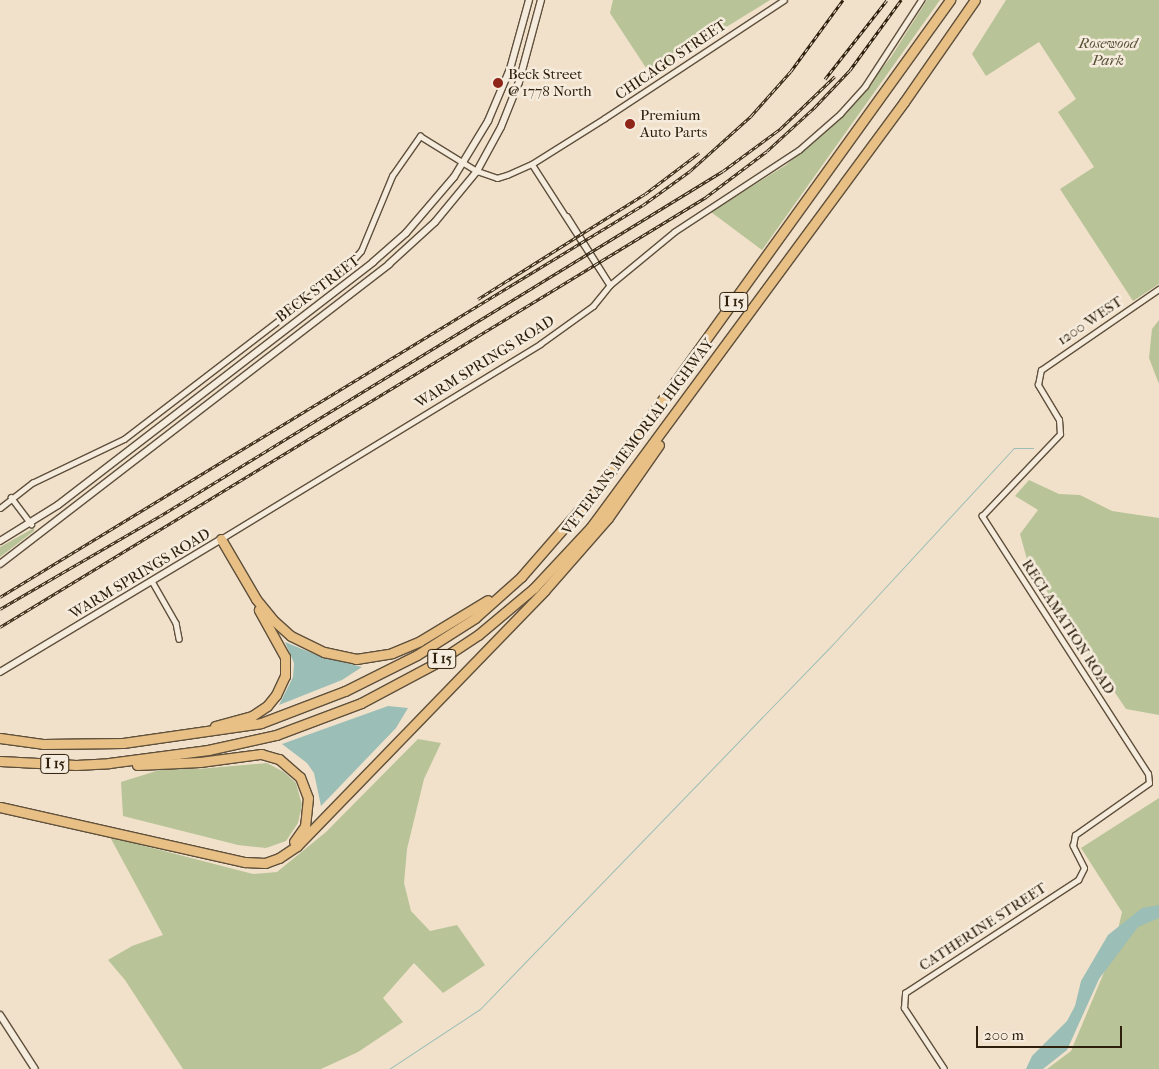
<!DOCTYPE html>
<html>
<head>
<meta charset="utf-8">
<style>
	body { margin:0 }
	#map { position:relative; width:1159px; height:1069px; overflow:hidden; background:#f1e1ca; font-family:"IM FELL French Canon",serif }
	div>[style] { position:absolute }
	.green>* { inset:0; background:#b8c398 }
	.water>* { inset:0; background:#9bbeb6 }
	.stream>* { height:1px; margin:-0.5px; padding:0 0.5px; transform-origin:0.5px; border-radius:0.5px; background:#9bbeb6 }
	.roads { filter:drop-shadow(1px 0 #5f503c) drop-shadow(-1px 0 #5f503c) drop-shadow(0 1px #5f503c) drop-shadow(0 -1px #5f503c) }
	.street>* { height:4.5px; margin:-2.25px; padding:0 2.25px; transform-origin:2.25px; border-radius:2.25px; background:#f6ecdd }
	.secondary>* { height:6px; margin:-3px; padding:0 3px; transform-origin:3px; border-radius:3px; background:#f6ecdd }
	.highway>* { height:9px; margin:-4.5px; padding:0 4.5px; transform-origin:4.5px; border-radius:4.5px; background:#e8c085 }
	.rail>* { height:3px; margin-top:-1.5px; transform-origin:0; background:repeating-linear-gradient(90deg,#f6ecdd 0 4px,#2e200c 0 8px); box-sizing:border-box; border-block:1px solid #2e200c }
	.dots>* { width:14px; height:14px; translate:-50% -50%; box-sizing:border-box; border:2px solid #f6ecdd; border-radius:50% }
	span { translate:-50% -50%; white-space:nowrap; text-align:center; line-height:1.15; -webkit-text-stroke:5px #f6ecdd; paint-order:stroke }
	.shield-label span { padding:1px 4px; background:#f6ecdd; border:1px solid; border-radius:4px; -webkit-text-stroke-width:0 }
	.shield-label { font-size:14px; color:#2e200c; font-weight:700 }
	.park-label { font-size:15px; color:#575136; font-style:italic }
	.street-label { font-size:15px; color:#2e200c }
	.poi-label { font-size:15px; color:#2e200c }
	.left { translate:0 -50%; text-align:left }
	.scale { position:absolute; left:976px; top:1026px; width:146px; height:22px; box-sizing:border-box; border:2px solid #2e200c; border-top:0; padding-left:6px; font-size:15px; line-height:18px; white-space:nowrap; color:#2e200c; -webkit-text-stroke:4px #f6ecdd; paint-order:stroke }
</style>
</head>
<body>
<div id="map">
	<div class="green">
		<i style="clip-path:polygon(613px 0,770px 0,650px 74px,610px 13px)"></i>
		<i style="clip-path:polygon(927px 0,940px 0,762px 250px,711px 212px,786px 165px,848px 110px,891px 57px)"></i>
		<i style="clip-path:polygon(1006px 0,1159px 0,1159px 284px,1133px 301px,1060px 189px,1094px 167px,1058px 112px,1076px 99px,1039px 42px,986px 76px,972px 54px)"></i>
		<i style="clip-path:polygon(1159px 320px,1159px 384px,1149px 358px,1152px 329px)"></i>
		<i style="clip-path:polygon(1029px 480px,1059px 494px,1080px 495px,1112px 511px,1159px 518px,1159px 715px,1126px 709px,1028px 563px,1020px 534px,1038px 510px,1015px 496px)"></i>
		<i style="clip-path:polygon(34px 528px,34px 531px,0 557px,0 547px)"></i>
		<i style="clip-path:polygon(418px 739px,441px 743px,424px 779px,407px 849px,404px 883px,411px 911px,430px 931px,457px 925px,485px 965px,443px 993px,414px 963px,383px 998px,403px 1022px,358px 1052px,321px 1069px,183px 1069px,125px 980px,108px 960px,132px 946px,163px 935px,110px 837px,253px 874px,277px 872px,326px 832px)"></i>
		<i style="clip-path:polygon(267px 763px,284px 772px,296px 783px,302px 805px,298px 823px,286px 841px,266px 848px,238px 845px,123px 816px,121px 782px,166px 768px,198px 769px)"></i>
		<i style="clip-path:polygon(1159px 798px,1159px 1069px,1047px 1069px,1071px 1051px,1113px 951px,1122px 912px,1081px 848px)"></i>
	</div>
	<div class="water">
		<i style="clip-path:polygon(285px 642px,319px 656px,362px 667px,342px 680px,279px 705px,293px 677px,294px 663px)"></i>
		<i style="clip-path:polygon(388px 706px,408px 708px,396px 728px,321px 806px,314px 773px,307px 763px,282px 744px)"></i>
		<i style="clip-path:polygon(1159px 905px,1159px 918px,1138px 927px,1099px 979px,1067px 1050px,1043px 1069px,1026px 1069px,1032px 1056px,1067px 1021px,1075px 1006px,1081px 981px,1108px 935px,1142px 908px)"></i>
	</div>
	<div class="stream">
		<i style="left:389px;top:1069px;width:109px;rotate:-33.4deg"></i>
		<i style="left:480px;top:1009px;width:508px;rotate:-45.96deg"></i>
		<i style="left:833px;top:644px;width:267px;rotate:-47.3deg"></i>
		<i style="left:1014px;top:448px;width:19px"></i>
	</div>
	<div class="roads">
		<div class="street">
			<i style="left:532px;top:164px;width:144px;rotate:57.2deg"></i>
			<i style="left:567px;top:216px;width:79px;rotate:57.9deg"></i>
			<i style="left:11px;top:497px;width:34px;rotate:53deg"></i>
			<i style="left:0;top:508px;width:41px;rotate:-38deg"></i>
			<i style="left:32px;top:483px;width:102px;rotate:-25.6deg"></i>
			<i style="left:124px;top:439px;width:275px;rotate:-37.5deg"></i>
			<i style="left:342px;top:272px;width:28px;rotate:-48deg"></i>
			<i style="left:361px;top:251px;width:81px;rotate:-67.5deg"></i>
			<i style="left:392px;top:176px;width:49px;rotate:-55deg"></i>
			<i style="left:420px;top:136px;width:67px;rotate:31.6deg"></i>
			<i style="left:477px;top:171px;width:21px;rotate:19deg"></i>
			<i style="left:497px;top:178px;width:10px;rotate:-17deg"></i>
			<i style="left:507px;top:175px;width:27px;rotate:-24deg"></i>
			<i style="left:532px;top:164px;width:86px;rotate:-32.2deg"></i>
			<i style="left:605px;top:118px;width:214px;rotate:-33.4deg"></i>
			<i style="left:221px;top:539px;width:374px;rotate:-31.4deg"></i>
			<i style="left:540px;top:344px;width:65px;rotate:-35.6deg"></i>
			<i style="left:593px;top:306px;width:27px;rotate:-51deg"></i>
			<i style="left:610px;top:285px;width:83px;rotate:-39.6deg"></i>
			<i style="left:674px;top:232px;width:149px;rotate:-33.3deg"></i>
			<i style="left:799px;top:150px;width:55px;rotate:-41.3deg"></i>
			<i style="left:840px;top:114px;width:38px;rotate:-48deg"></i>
			<i style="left:865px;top:86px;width:103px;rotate:-56.9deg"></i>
			<i style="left:152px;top:581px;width:48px;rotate:60.3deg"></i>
			<i style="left:176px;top:623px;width:16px;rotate:79deg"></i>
			<i style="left:944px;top:1069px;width:73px;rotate:-123.3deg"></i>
			<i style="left:904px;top:1008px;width:15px;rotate:-86deg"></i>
			<i style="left:905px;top:993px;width:207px;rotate:-33.2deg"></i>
			<i style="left:1078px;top:880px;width:13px;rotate:-63deg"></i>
			<i style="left:1084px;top:868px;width:25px;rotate:-117deg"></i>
			<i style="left:1073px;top:846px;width:11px;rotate:-80deg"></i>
			<i style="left:1075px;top:835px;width:90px;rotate:-35.1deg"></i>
			<i style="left:1149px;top:783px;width:9px;rotate:-96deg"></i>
			<i style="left:1148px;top:774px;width:307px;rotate:-122.8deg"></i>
			<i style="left:982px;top:516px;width:113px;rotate:-46.4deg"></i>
			<i style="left:1060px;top:434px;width:14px;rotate:-94deg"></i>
			<i style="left:1059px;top:420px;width:41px;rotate:-121deg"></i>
			<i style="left:1038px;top:385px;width:15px;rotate:-79deg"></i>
			<i style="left:1041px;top:370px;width:143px;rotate:-34.5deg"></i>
		</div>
		<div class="secondary">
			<i style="left:0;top:541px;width:68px;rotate:-31.8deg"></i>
			<i style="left:58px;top:505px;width:398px;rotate:-37.6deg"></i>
			<i style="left:373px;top:262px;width:44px;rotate:-41.3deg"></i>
			<i style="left:406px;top:233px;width:74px;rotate:-49.4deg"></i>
			<i style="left:454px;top:177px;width:66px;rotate:-58.7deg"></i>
			<i style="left:488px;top:121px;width:56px;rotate:-67.1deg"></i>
			<i style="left:510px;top:69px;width:72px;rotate:-74.6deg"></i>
			<i style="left:0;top:564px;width:491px;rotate:-37.6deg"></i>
			<i style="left:389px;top:264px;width:62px;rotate:-42.4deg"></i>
			<i style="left:435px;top:222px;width:66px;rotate:-50.5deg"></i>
			<i style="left:477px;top:171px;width:50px;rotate:-61.4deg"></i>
			<i style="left:501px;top:127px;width:48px;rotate:-68.2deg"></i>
			<i style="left:519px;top:82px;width:85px;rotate:-75deg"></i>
			<i style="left:0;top:672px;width:258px;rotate:-31deg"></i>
			<i style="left:0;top:1015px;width:64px;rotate:57.1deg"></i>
		</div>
		<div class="highway">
			<i style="left:221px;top:539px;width:69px;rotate:59.7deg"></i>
			<i style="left:256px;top:599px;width:26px;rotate:51deg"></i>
			<i style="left:272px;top:619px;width:25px;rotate:42deg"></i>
			<i style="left:291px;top:636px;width:37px;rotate:26deg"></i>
			<i style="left:324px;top:652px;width:33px;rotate:12deg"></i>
			<i style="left:356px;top:659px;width:36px;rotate:-9deg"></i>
			<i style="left:392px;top:653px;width:30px;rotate:-23deg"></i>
			<i style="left:420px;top:641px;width:79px;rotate:-31.1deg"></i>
			<i style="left:215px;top:726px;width:38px;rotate:-15deg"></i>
			<i style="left:252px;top:716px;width:18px;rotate:-34deg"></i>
			<i style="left:267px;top:706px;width:14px;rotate:-51deg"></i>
			<i style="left:276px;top:695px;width:21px;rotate:-65deg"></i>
			<i style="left:285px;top:676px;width:19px;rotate:-90deg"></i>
			<i style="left:285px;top:657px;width:54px;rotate:-119deg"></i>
			<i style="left:0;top:738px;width:43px;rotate:7.9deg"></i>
			<i style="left:43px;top:744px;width:80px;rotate:-0.7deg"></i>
			<i style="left:123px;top:743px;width:139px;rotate:-8.2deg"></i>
			<i style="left:261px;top:723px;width:90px;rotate:-20.9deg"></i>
			<i style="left:345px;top:691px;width:80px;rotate:-26.6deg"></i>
			<i style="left:417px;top:655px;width:69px;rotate:-32.5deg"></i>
			<i style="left:475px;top:618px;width:62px;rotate:-41.7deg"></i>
			<i style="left:521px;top:577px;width:122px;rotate:-49deg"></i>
			<i style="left:601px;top:485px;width:598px;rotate:-54.26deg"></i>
			<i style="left:0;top:761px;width:76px;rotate:3deg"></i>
			<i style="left:76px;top:765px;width:33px;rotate:-3deg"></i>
			<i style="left:109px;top:763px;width:100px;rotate:-7.5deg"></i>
			<i style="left:208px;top:750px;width:70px;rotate:-12.4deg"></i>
			<i style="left:276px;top:735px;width:91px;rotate:-20.6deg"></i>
			<i style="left:361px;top:703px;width:83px;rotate:-28.1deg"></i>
			<i style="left:434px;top:664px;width:53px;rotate:-33.4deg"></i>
			<i style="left:478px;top:635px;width:73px;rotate:-40deg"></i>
			<i style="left:534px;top:588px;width:83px;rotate:-46.9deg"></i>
			<i style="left:591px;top:527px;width:528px;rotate:-53.63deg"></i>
			<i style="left:904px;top:102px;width:124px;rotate:-55.2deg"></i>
			<i style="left:137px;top:765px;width:63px;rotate:-2.7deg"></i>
			<i style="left:200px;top:762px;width:62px;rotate:-7.5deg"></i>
			<i style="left:261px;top:754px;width:19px;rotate:16deg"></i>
			<i style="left:279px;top:759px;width:28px;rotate:41deg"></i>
			<i style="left:300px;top:777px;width:22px;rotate:69deg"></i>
			<i style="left:308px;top:798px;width:28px;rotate:96deg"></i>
			<i style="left:305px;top:826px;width:19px;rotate:125deg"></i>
			<i style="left:0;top:807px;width:251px;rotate:12.7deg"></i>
			<i style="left:245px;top:862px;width:20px;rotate:3deg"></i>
			<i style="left:265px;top:863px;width:15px;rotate:-20deg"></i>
			<i style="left:279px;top:858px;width:22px;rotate:-34deg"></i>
			<i style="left:297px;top:846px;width:355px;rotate:-45.9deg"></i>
			<i style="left:544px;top:591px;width:97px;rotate:-48.8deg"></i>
			<i style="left:608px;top:518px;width:89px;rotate:-55.1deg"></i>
		</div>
	</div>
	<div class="rail">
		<i style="left:825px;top:79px;width:100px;rotate:-51.9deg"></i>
		<i style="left:478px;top:299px;width:197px;rotate:-32.2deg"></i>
		<i style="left:645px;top:194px;width:68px;rotate:-37.2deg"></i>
		<i style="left:0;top:597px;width:753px;rotate:-31.37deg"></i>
		<i style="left:643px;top:205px;width:58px;rotate:-35.9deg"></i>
		<i style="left:690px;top:171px;width:82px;rotate:-42deg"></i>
		<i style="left:751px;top:116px;width:60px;rotate:-48.4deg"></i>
		<i style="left:791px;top:71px;width:88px;rotate:-53.8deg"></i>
		<i style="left:0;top:609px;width:185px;rotate:-30.2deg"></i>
		<i style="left:160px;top:516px;width:660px;rotate:-31.5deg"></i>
		<i style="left:723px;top:171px;width:71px;rotate:-36.4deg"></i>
		<i style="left:780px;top:129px;width:76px;rotate:-43.9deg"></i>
		<i style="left:0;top:627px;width:827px;rotate:-31.34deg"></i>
		<i style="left:706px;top:197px;width:76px;rotate:-37deg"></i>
		<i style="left:767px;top:151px;width:64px;rotate:-42.5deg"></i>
		<i style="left:814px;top:108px;width:52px;rotate:-46.5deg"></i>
		<i style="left:850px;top:70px;width:87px;rotate:-53.9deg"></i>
	</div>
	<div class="dots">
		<i style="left:498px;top:83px;background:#8f2418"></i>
		<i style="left:630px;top:124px;background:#8f2418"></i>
	</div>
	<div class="shield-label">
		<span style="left:734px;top:302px">I 15</span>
		<span style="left:442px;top:659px">I 15</span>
		<span style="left:55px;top:764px">I 15</span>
	</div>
	<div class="park-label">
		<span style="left:1108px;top:52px">Rosewood<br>Park</span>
	</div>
	<div class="street-label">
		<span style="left:671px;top:60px;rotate:-34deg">CHICAGO STREET</span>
		<span style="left:318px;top:289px;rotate:-37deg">BECK STREET</span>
		<span style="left:1090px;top:321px;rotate:-34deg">1200 WEST</span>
		<span style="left:485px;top:362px;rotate:-32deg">WARM SPRINGS ROAD</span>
		<span style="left:638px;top:437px;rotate:-53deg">VETERANS MEMORIAL HIGHWAY</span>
		<span style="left:140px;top:574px;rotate:-31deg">WARM SPRINGS ROAD</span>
		<span style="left:1068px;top:627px;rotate:57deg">RECLAMATION ROAD</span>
		<span style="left:983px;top:927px;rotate:-33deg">CATHERINE STREET</span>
	</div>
	<div class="poi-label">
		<span class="left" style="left:508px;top:83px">Beck Street<br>@ 1778 North</span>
		<span class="left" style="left:640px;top:124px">Premium<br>Auto Parts</span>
	</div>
	<div class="scale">200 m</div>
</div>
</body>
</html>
